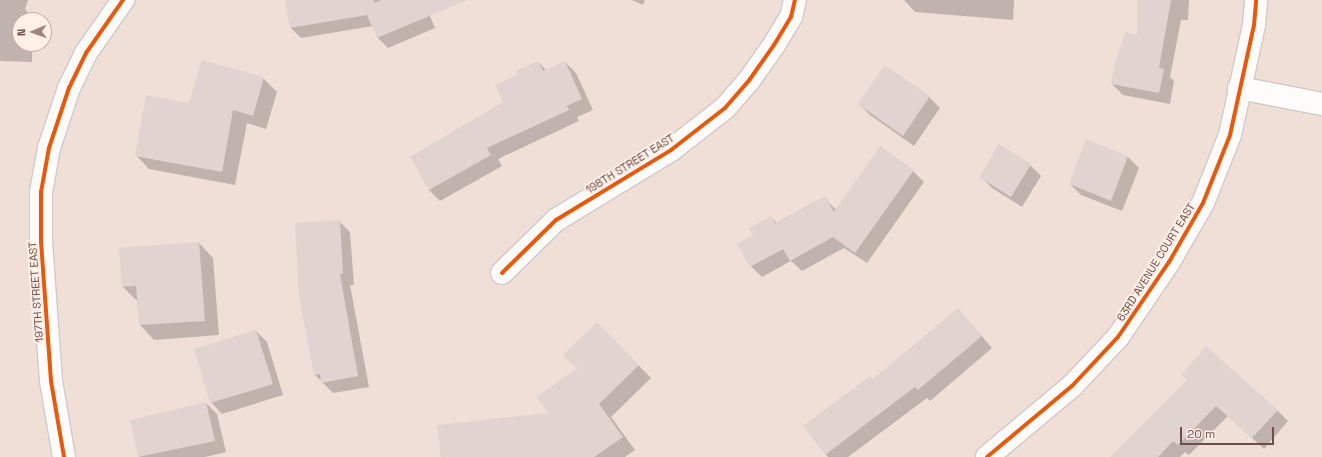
<!DOCTYPE html>
<html>
<head>
<meta charset="utf-8">
<style>
	body { margin:0 }
	#map { position:relative; width:1322px; height:457px; overflow:hidden; background:#f5ece7; font-family:"Space Grotesk",sans-serif }
	div>[style] { position:absolute }
	.residential>* { inset:0; background:#f0dfd7 }
	.shadow>* { inset:0; background:#0003 }
	.building>* { inset:0; background:#e1d3cf }
	.roads { filter:drop-shadow(1px 0 #d3c8c5) drop-shadow(-1px 0 #d3c8c5) drop-shadow(0 1px #d3c8c5) drop-shadow(0 -1px #d3c8c5) }
	.minor>* { height:22px; margin:-11px; padding:0 11px; transform-origin:11px; border-radius:11px; background:#fefcfb }
	.cycleway>* { height:4px; margin:-2px; padding:0 2px; transform-origin:2px; border-radius:2px; background:#e8590c }
	span { translate:-50% -50%; white-space:nowrap; text-align:center; line-height:1.15; -webkit-text-stroke:4px #feefe7; paint-order:stroke }
	.street-label { font-size:11px; color:#704d4a }
	.north { position:absolute; left:12px; top:12px; width:40px; height:40px; box-sizing:border-box; background:#feefe7; border:1px solid #c5aea8; border-radius:50%; rotate:268deg; font-size:11px; font-weight:700; line-height:16px; text-align:center; color:#704d4a }
	.north::after { content:''; display:block; margin:auto; width:14px; height:18px; background:#9f8581; clip-path:polygon(50% 0,100% 100%,50% 72%,0 100%) }
	.scale { position:absolute; left:1180px; top:427px; width:94px; height:18px; box-sizing:border-box; border:2px solid #704d4a; border-top:0; padding-left:5px; font-size:12px; line-height:14px; white-space:nowrap; color:#704d4a; -webkit-text-stroke:3px #feefe7; paint-order:stroke }
</style>
</head>
<body>
<div id="map">
	<div class="residential">
		<i style="clip-path:polygon(evenodd,0 0,1322px 0,1322px 457px,0 457px,0 0,20px 20px,44px 20px,44px 44px,20px 44px,20px 20px)"></i>
	</div>
	<div class="shadow">
		<i style="clip-path:polygon(0 0,28px 0,25px 9px,33px 20px,20px 20px,20px 44px,32px 44px,32px 62px,0 61px)"></i>
		<i style="clip-path:polygon(286px 0,423px 0,435px 28px,388px 48px,378px 38px,373px 26px,301px 38px,291px 28px)"></i>
		<i style="clip-path:polygon(632px 0,645px 0,643px 5px)"></i>
		<i style="clip-path:polygon(904px 0,1014px 0,1013px 20px,915px 12px)"></i>
		<i style="clip-path:polygon(1138px 0,1189px 0,1188px 20px,1181px 20px,1170px 77px,1174px 81px,1170px 104px,1123px 95px,1112px 84px,1138px 36px)"></i>
		<i style="clip-path:polygon(538px 62px,546px 70px,565px 62px,576px 73px,593px 110px,577px 117px,579px 121px,498px 159px,502px 166px,440px 201px,429px 190px,411px 157px,504px 103px,519px 76px)"></i>
		<i style="clip-path:polygon(885px 66px,929px 97px,940px 108px,914px 146px,870px 115px,859px 104px)"></i>
		<i style="clip-path:polygon(263px 78px,277px 92px,266px 129px,247px 123px,235px 185px,149px 169px,136px 155px,190px 104px)"></i>
		<i style="clip-path:polygon(1086px 141px,1128px 157px,1139px 168px,1122px 211px,1081px 195px,1070px 184px)"></i>
		<i style="clip-path:polygon(1030px 165px,1041px 176px,1022px 207px,992px 188px,981px 177px)"></i>
		<i style="clip-path:polygon(913px 171px,924px 182px,867px 263px,844px 248px,802px 271px,791px 261px,762px 277px,751px 266px,754px 236px,771px 217px,777px 223px,824px 197px,836px 210px)"></i>
		<i style="clip-path:polygon(339px 221px,350px 232px,354px 285px,350px 285px,369px 387px,333px 393px,315px 375px,300px 296px)"></i>
		<i style="clip-path:polygon(199px 243px,213px 258px,219px 335px,154px 340px,140px 325px,137px 301px,123px 287px)"></i>
		<i style="clip-path:polygon(958px 309px,992px 348px,930px 401px,927px 398px,848px 457px,828px 457px,805px 426px,873px 380px)"></i>
		<i style="clip-path:polygon(256px 331px,267px 342px,283px 395px,222px 414px,211px 402px)"></i>
		<i style="clip-path:polygon(610px 336px,651px 378px,611px 417px,635px 450px,625px 457px,442px 457px,550px 413px,578px 369px)"></i>
		<i style="clip-path:polygon(1188px 380px,1277px 410px,1288px 421px,1264px 449px,1228px 416px,1189px 455px,1185px 452px,1180px 457px,1133px 457px)"></i>
		<i style="clip-path:polygon(206px 403px,217px 414px,226px 452px,205px 457px,140px 457px,138px 453px)"></i>
	</div>
	<div class="building">
		<i style="clip-path:polygon(285px 0,374px 0,374px 3px,381px 0,467px 0,377px 38px,367px 15px,290px 28px)"></i>
		<i style="clip-path:polygon(1137px 0,1171px 0,1159px 68px,1164px 69px,1159px 93px,1111px 84px,1115px 62px,1126px 32px,1137px 35px)"></i>
		<i style="clip-path:polygon(202px 60px,264px 77px,253px 116px,233px 110px,222px 172px,135px 156px,146px 95px,189px 103px)"></i>
		<i style="clip-path:polygon(538px 61px,543px 71px,565px 61px,582px 99px,567px 106px,569px 110px,487px 148px,491px 155px,429px 190px,410px 157px,503px 102px,495px 85px,518px 75px,516px 71px)"></i>
		<i style="clip-path:polygon(885px 65px,930px 96px,903px 136px,858px 104px)"></i>
		<i style="clip-path:polygon(1086px 139px,1128px 156px,1111px 201px,1069px 184px)"></i>
		<i style="clip-path:polygon(999px 144px,1031px 164px,1011px 197px,979px 177px)"></i>
		<i style="clip-path:polygon(880px 146px,914px 170px,855px 253px,833px 237px,790px 261px,783px 249px,750px 267px,737px 244px,753px 235px,749px 228px,771px 216px,775px 223px,825px 196px,834px 212px)"></i>
		<i style="clip-path:polygon(340px 220px,343px 274px,340px 274px,358px 376px,321px 383px,320px 374px,314px 375px,299px 296px,295px 223px)"></i>
		<i style="clip-path:polygon(199px 242px,205px 321px,139px 325px,136px 286px,122px 287px,119px 248px)"></i>
		<i style="clip-path:polygon(958px 308px,982px 336px,918px 390px,915px 387px,825px 455px,803px 426px,870px 376px,873px 379px)"></i>
		<i style="clip-path:polygon(597px 322px,639px 365px,599px 404px,623px 437px,594px 457px,441px 457px,437px 425px,548px 413px,537px 397px,577px 368px,563px 355px)"></i>
		<i style="clip-path:polygon(256px 330px,273px 384px,210px 403px,194px 349px)"></i>
		<i style="clip-path:polygon(1206px 346px,1278px 410px,1252px 438px,1216px 406px,1178px 445px,1173px 441px,1158px 457px,1110px 457px,1187px 380px,1181px 375px)"></i>
		<i style="clip-path:polygon(206px 402px,215px 441px,138px 457px,130px 420px)"></i>
	</div>
	<div class="roads">
		<div class="minor">
			<i style="left:1239px;top:88px;width:85px;rotate:10.9deg"></i>
			<i style="left:502px;top:273px;width:76px;rotate:-44.5deg"></i>
			<i style="left:556px;top:220px;width:135px;rotate:-31.3deg"></i>
			<i style="left:671px;top:150px;width:68px;rotate:-37.9deg"></i>
			<i style="left:725px;top:108px;width:38px;rotate:-49deg"></i>
			<i style="left:750px;top:79px;width:42px;rotate:-54.8deg"></i>
			<i style="left:774px;top:45px;width:33px;rotate:-59deg"></i>
			<i style="left:791px;top:17px;width:17px;rotate:-77deg"></i>
			<i style="left:64px;top:457px;width:77px;rotate:-99.7deg"></i>
			<i style="left:51px;top:381px;width:141px;rotate:-94.1deg"></i>
			<i style="left:41px;top:240px;width:48px;rotate:-90deg"></i>
			<i style="left:41px;top:192px;width:45px;rotate:-79.7deg"></i>
			<i style="left:49px;top:148px;width:63px;rotate:-71.6deg"></i>
			<i style="left:69px;top:88px;width:39px;rotate:-64deg"></i>
			<i style="left:86px;top:53px;width:65px;rotate:-55.1deg"></i>
			<i style="left:987px;top:457px;width:111px;rotate:-39.9deg"></i>
			<i style="left:1072px;top:386px;width:67px;rotate:-46.8deg"></i>
			<i style="left:1118px;top:337px;width:91px;rotate:-55.8deg"></i>
			<i style="left:1169px;top:262px;width:68px;rotate:-60deg"></i>
			<i style="left:1203px;top:203px;width:73px;rotate:-68.3deg"></i>
			<i style="left:1230px;top:135px;width:113px;rotate:-77.7deg"></i>
			<i style="left:1254px;top:25px;width:25px;rotate:-85deg"></i>
		</div>
	</div>
	<div class="cycleway">
		<i style="left:502px;top:273px;width:76px;rotate:-44.5deg"></i>
		<i style="left:556px;top:220px;width:135px;rotate:-31.3deg"></i>
		<i style="left:671px;top:150px;width:68px;rotate:-37.9deg"></i>
		<i style="left:725px;top:108px;width:38px;rotate:-49deg"></i>
		<i style="left:750px;top:79px;width:42px;rotate:-54.8deg"></i>
		<i style="left:774px;top:45px;width:33px;rotate:-59deg"></i>
		<i style="left:791px;top:17px;width:17px;rotate:-77deg"></i>
		<i style="left:64px;top:457px;width:77px;rotate:-99.7deg"></i>
		<i style="left:51px;top:381px;width:141px;rotate:-94.1deg"></i>
		<i style="left:41px;top:240px;width:48px;rotate:-90deg"></i>
		<i style="left:41px;top:192px;width:45px;rotate:-79.7deg"></i>
		<i style="left:49px;top:148px;width:63px;rotate:-71.6deg"></i>
		<i style="left:69px;top:88px;width:39px;rotate:-64deg"></i>
		<i style="left:86px;top:53px;width:65px;rotate:-55.1deg"></i>
		<i style="left:987px;top:457px;width:111px;rotate:-39.9deg"></i>
		<i style="left:1072px;top:386px;width:67px;rotate:-46.8deg"></i>
		<i style="left:1118px;top:337px;width:91px;rotate:-55.8deg"></i>
		<i style="left:1169px;top:262px;width:68px;rotate:-60deg"></i>
		<i style="left:1203px;top:203px;width:73px;rotate:-68.3deg"></i>
		<i style="left:1230px;top:135px;width:113px;rotate:-77.7deg"></i>
		<i style="left:1254px;top:25px;width:25px;rotate:-85deg"></i>
	</div>
	<div class="street-label">
		<span style="left:630px;top:164px;rotate:-32deg">198TH STREET EAST</span>
		<span style="left:1156px;top:262px;rotate:-58deg">63RD AVENUE COURT EAST</span>
		<span style="left:36px;top:292px;rotate:-94deg">197TH STREET EAST</span>
	</div>
	<div class="north">N</div>
	<div class="scale">20 m</div>
</div>
</body>
</html>
